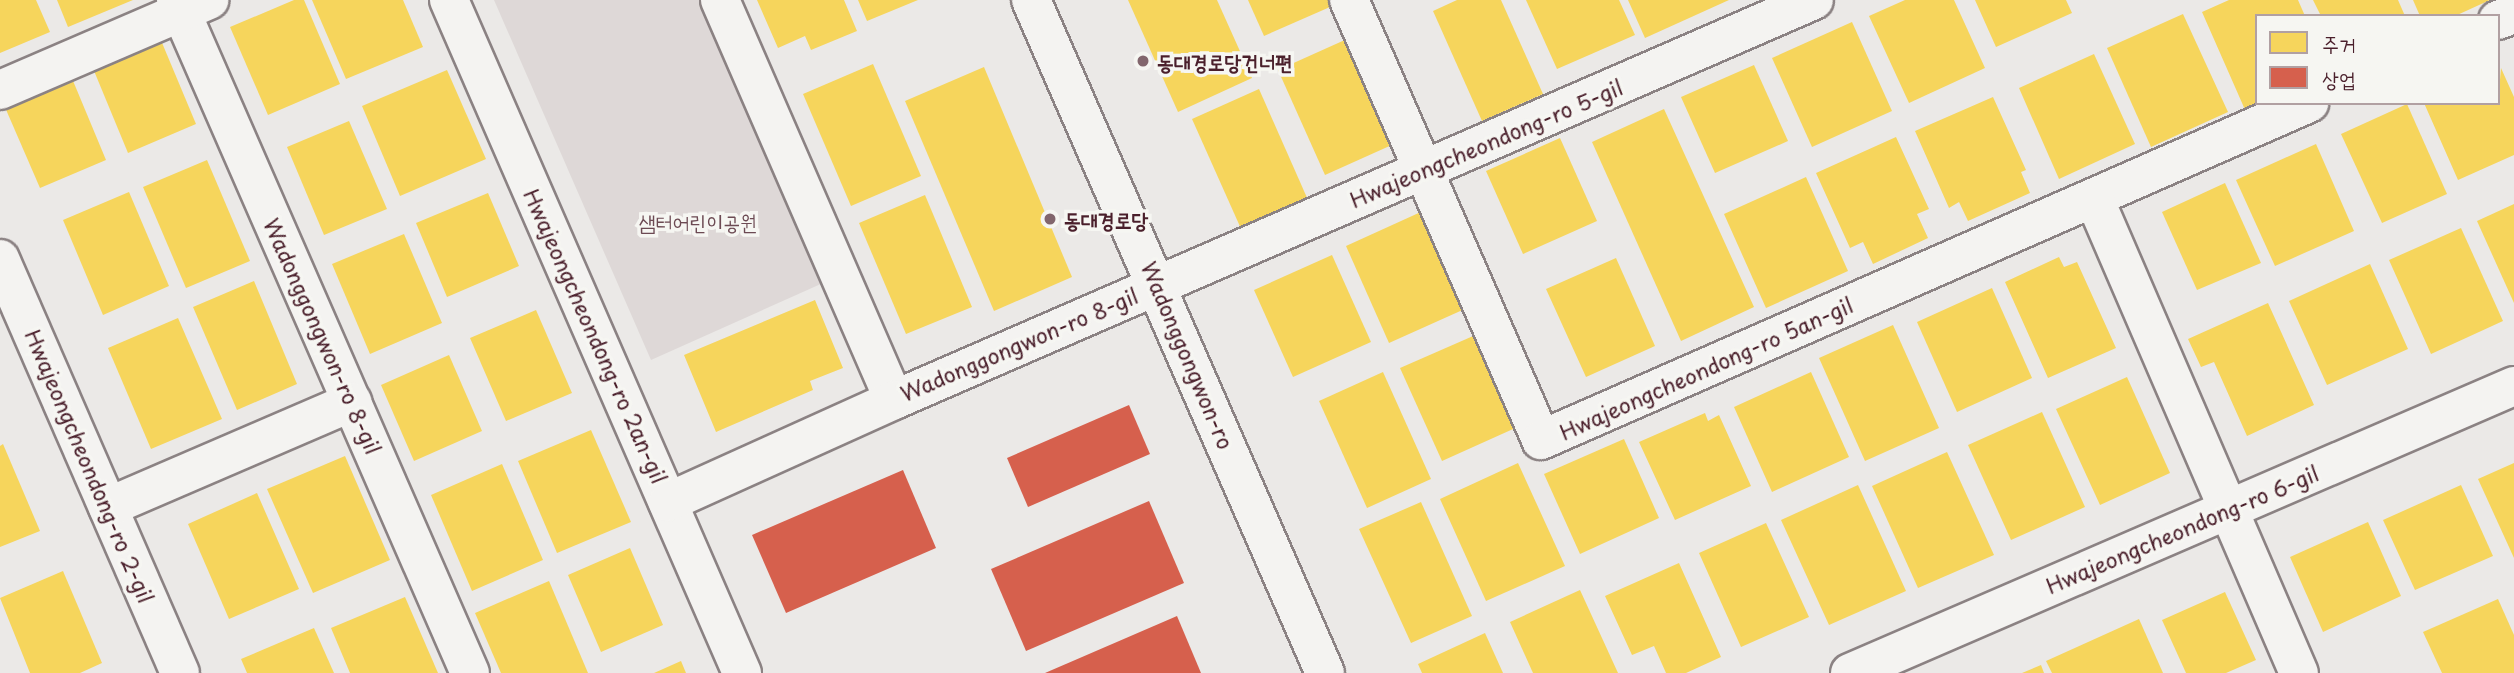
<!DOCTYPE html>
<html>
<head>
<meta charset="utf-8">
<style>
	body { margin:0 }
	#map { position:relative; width:2514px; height:673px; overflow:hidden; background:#ebe9e7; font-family:"Playpen Sans","Poor Story",sans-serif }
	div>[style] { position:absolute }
	.green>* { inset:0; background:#ded8d7 }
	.homes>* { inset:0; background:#f6d55c }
	.shops>* { inset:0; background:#d6604d }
	.roads { filter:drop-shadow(2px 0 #8b8283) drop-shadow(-2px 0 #8b8283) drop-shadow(0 2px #8b8283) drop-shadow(0 -2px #8b8283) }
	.minor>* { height:38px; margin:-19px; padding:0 19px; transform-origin:19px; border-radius:19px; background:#f4f3f1 }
	.dots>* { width:19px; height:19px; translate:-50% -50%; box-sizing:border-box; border:4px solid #f6f6f2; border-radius:50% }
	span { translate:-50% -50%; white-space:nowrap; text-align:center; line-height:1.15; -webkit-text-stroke:7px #f6f6f2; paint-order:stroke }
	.poi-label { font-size:21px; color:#4a1f2b; font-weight:700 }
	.left { translate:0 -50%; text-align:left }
	.street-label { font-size:21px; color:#4a1f2b }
	.park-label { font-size:21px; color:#6c4a53 }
	.legend { position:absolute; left:2255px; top:14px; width:245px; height:91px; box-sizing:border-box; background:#f6f6f2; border:2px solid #b1a0a2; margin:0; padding:9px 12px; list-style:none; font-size:21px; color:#4a1f2b }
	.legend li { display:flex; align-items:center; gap:14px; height:35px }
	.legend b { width:35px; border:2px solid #b1a0a2 }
</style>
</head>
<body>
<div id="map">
	<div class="green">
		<i style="clip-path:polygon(494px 0,710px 0,832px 279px,651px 360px)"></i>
	</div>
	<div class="homes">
		<i style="clip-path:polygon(0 0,36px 0,50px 32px,0 53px)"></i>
		<i style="clip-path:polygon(57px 0,133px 0,68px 27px)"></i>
		<i style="clip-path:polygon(294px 0,304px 0,340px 84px,268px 115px,230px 27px)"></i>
		<i style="clip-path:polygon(312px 0,403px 0,423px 47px,346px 79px)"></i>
		<i style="clip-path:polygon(757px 0,844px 0,857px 31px,811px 50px,805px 36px,778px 48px)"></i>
		<i style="clip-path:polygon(858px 0,918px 0,867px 21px)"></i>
		<i style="clip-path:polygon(1128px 0,1217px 0,1252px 78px,1178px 112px)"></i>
		<i style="clip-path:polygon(1248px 0,1346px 0,1264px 36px)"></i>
		<i style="clip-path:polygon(1457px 0,1501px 0,1543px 94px,1482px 121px,1433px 11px)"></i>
		<i style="clip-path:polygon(1526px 0,1619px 0,1635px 35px,1557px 69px)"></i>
		<i style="clip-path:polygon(1628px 0,1729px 0,1645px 38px)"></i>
		<i style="clip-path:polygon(1905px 0,1954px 0,1985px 68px,1909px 103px,1869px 16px)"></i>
		<i style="clip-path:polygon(1975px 0,2066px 0,2072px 13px,1996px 47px)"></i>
		<i style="clip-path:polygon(2229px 0,2298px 0,2305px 16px,2257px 16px,2257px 103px,2264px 103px,2246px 112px,2202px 12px)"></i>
		<i style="clip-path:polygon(2313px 0,2398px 0,2405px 16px,2321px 16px)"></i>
		<i style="clip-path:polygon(2413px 0,2490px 0,2455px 16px,2420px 16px)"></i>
		<i style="clip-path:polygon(2183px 14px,2228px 112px,2151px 147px,2107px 48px)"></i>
		<i style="clip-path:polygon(1852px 22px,1892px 111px,1812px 147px,1772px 58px)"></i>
		<i style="clip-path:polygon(160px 38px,196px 124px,128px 153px,92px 66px)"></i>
		<i style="clip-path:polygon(1347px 39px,1394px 144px,1325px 175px,1278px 70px)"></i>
		<i style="clip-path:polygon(2094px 54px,2135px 144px,2059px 179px,2019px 88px)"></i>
		<i style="clip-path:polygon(873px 64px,921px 176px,851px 206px,803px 94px)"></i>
		<i style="clip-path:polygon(1754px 65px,1788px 141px,1715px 173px,1681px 97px)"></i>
		<i style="clip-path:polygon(984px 67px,1072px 277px,994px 311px,905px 101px)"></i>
		<i style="clip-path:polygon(2501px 68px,2514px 97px,2514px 155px,2458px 180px,2424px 103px,2498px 103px)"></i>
		<i style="clip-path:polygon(447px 70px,486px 159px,400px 196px,362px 106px)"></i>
		<i style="clip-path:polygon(71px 76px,106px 160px,40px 188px,4px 105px)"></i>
		<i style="clip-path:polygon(1259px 89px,1308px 200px,1242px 231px,1192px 119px)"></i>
		<i style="clip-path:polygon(1993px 97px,2026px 170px,2021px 172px,2030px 193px,1968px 221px,1959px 202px,1949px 208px,1915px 131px)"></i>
		<i style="clip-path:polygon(2407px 104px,2447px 194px,2382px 223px,2341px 134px)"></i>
		<i style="clip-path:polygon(1664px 109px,1754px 307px,1681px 341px,1592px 142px)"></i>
		<i style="clip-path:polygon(349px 121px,387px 209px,324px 235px,287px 147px)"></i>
		<i style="clip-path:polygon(1896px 137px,1929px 209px,1917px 214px,1928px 238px,1873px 264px,1863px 242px,1850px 248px,1816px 173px)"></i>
		<i style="clip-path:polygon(1560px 138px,1597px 221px,1523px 254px,1486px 171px)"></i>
		<i style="clip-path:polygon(2316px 144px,2354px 231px,2275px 266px,2236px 180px)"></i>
		<i style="clip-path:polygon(207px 160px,250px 261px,186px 288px,143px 187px)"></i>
		<i style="clip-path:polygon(1806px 177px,1848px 271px,1766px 308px,1724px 214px)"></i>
		<i style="clip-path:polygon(2225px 183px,2261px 263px,2197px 290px,2162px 212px)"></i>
		<i style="clip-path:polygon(129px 192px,169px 286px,103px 315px,63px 220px)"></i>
		<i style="clip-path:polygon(488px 193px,519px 266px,447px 297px,416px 223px)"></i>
		<i style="clip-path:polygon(925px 195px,972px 307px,906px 334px,859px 223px)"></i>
		<i style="clip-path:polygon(2514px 204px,2514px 303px,2477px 221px)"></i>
		<i style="clip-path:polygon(1423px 211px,1467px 308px,1389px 343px,1346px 246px)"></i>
		<i style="clip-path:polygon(2461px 228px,2503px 321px,2431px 354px,2389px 260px)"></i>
		<i style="clip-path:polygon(404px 234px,442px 323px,370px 354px,332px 264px)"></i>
		<i style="clip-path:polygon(1332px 255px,1371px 342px,1293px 377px,1254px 290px)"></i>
		<i style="clip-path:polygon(2059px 257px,2064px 267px,2077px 262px,2116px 348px,2048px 378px,2005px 282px)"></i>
		<i style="clip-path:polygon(1616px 258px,1655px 346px,1586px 377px,1546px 289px)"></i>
		<i style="clip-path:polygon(2370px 264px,2408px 349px,2327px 385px,2289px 301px)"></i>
		<i style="clip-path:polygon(254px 281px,297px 384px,237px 410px,193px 307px)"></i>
		<i style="clip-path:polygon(1992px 288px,2032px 378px,1957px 412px,1917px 322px)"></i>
		<i style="clip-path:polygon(815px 300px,843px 368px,810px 381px,813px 390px,716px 432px,684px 355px)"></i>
		<i style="clip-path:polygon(2268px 303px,2314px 405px,2247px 436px,2214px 362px,2201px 367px,2188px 339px)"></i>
		<i style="clip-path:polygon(536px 310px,572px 393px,506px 421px,470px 338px)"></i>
		<i style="clip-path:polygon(178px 318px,222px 419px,151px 449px,108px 348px)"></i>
		<i style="clip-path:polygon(1893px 325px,1939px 428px,1865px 461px,1819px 358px)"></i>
		<i style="clip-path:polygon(1480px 333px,1522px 425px,1442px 461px,1400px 368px)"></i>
		<i style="clip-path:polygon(449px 355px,482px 431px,414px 461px,381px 385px)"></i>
		<i style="clip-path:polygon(1383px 372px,1431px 479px,1367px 508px,1319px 401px)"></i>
		<i style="clip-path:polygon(1811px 372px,1849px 457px,1772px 492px,1734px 407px)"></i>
		<i style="clip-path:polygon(2127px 377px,2170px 473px,2100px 505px,2056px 409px)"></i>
		<i style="clip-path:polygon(2042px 412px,2085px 507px,2011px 540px,1968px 445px)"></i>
		<i style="clip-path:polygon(1705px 413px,1708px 421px,1719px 415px,1751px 486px,1675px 520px,1639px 442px)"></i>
		<i style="clip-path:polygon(591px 430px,631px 522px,557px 553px,518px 461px)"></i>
		<i style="clip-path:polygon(1624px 439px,1659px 518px,1580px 554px,1544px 474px)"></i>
		<i style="clip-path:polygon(3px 444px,40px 531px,0 547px,0 446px)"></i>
		<i style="clip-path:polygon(1947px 452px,1994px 555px,1918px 588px,1872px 486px)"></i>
		<i style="clip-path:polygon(345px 456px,390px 560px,313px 593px,267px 489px)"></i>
		<i style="clip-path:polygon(1518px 463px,1565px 566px,1486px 601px,1440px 499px)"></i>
		<i style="clip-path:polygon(2514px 463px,2514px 558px,2478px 479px)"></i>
		<i style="clip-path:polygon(502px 464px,543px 560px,472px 591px,431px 495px)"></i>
		<i style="clip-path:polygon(1858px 485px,1906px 591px,1829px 625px,1781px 520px)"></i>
		<i style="clip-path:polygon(2461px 485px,2493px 556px,2415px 590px,2383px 520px)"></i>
		<i style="clip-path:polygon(257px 493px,299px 589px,229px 619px,188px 524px)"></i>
		<i style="clip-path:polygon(1421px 502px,1472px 616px,1411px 643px,1359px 529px)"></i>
		<i style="clip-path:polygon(2368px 522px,2401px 596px,2323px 632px,2290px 557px)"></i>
		<i style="clip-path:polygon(1766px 523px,1809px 617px,1741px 647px,1699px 553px)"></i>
		<i style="clip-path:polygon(630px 548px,663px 625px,601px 652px,568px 575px)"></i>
		<i style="clip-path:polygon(1679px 563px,1721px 657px,1686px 673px,1666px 673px,1654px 646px,1632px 655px,1605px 596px)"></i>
		<i style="clip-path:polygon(63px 571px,102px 663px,80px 673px,30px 673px,0 598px)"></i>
		<i style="clip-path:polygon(549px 581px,588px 673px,501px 673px,475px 613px)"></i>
		<i style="clip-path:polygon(1580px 590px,1618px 673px,1533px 673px,1510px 622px)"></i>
		<i style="clip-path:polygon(2225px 592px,2256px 660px,2226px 673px,2186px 673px,2162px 620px)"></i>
		<i style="clip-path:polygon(405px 597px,438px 673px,350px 673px,331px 628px)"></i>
		<i style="clip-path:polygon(2498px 599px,2514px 635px,2514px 673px,2442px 673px,2423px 632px)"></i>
		<i style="clip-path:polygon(2139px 619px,2163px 673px,2052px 673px,2046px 661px)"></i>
		<i style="clip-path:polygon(314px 628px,334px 673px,247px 673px,241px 659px)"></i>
		<i style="clip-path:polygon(1485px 633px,1503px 673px,1422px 673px,1418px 664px)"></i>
		<i style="clip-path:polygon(681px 661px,686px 673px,654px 673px)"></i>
		<i style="clip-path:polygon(2041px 665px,2044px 673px,2022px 673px)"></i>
	</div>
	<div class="shops">
		<i style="clip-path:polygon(1129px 405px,1150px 454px,1028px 507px,1007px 458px)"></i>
		<i style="clip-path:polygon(903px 470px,936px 548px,786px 613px,752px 535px)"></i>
		<i style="clip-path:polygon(1149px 501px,1184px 583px,1026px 651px,991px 569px)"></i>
		<i style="clip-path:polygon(1177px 616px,1201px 673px,1045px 673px)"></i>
	</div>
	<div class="roads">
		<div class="minor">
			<i style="left:176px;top:0;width:734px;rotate:66.4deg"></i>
			<i style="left:449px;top:0;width:734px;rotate:66.47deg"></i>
			<i style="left:720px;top:0;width:436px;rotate:66.5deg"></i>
			<i style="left:894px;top:400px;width:1003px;rotate:-23.5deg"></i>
			<i style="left:1031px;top:0;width:734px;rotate:66.4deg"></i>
			<i style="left:1349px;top:0;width:480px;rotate:66.4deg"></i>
			<i style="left:1541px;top:440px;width:839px;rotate:-23.69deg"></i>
			<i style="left:2498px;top:20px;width:17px;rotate:-21deg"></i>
			<i style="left:0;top:90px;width:228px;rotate:-23.3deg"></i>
			<i style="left:2094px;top:198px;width:517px;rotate:66.66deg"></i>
			<i style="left:0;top:259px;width:451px;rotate:66.5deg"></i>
			<i style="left:668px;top:502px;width:248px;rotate:-24.3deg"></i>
			<i style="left:108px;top:507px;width:266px;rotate:-23.3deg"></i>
			<i style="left:1850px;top:673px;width:723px;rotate:-23.38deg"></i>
		</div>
	</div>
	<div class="dots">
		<i style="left:1143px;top:61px;background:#82666d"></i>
		<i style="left:1050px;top:219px;background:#82666d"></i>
	</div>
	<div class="poi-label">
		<span class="left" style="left:1157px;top:61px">동대경로당건너편</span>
		<span class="left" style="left:1064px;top:219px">동대경로당</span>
	</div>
	<div class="street-label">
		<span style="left:1486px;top:143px;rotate:-23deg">Hwajeongcheondong-ro 5-gil</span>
		<span style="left:323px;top:336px;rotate:66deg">Wadonggongwon-ro 8-gil</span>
		<span style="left:596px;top:336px;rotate:66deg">Hwajeongcheondong-ro 2an-gil</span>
		<span style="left:1019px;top:344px;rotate:-23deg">Wadonggongwon-ro 8-gil</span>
		<span style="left:1188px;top:355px;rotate:67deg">Wadonggongwon-ro</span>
		<span style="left:1706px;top:368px;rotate:-24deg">Hwajeongcheondong-ro 5an-gil</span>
		<span style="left:90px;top:466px;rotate:67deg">Hwajeongcheondong-ro 2-gil</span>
		<span style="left:2182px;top:529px;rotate:-23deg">Hwajeongcheondong-ro 6-gil</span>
	</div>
	<div class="park-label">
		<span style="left:698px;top:221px">샘터어린이공원</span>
	</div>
	<ul class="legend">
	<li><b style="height:19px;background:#f6d55c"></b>주거</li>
	<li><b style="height:19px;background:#d6604d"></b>상업</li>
	</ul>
</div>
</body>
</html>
